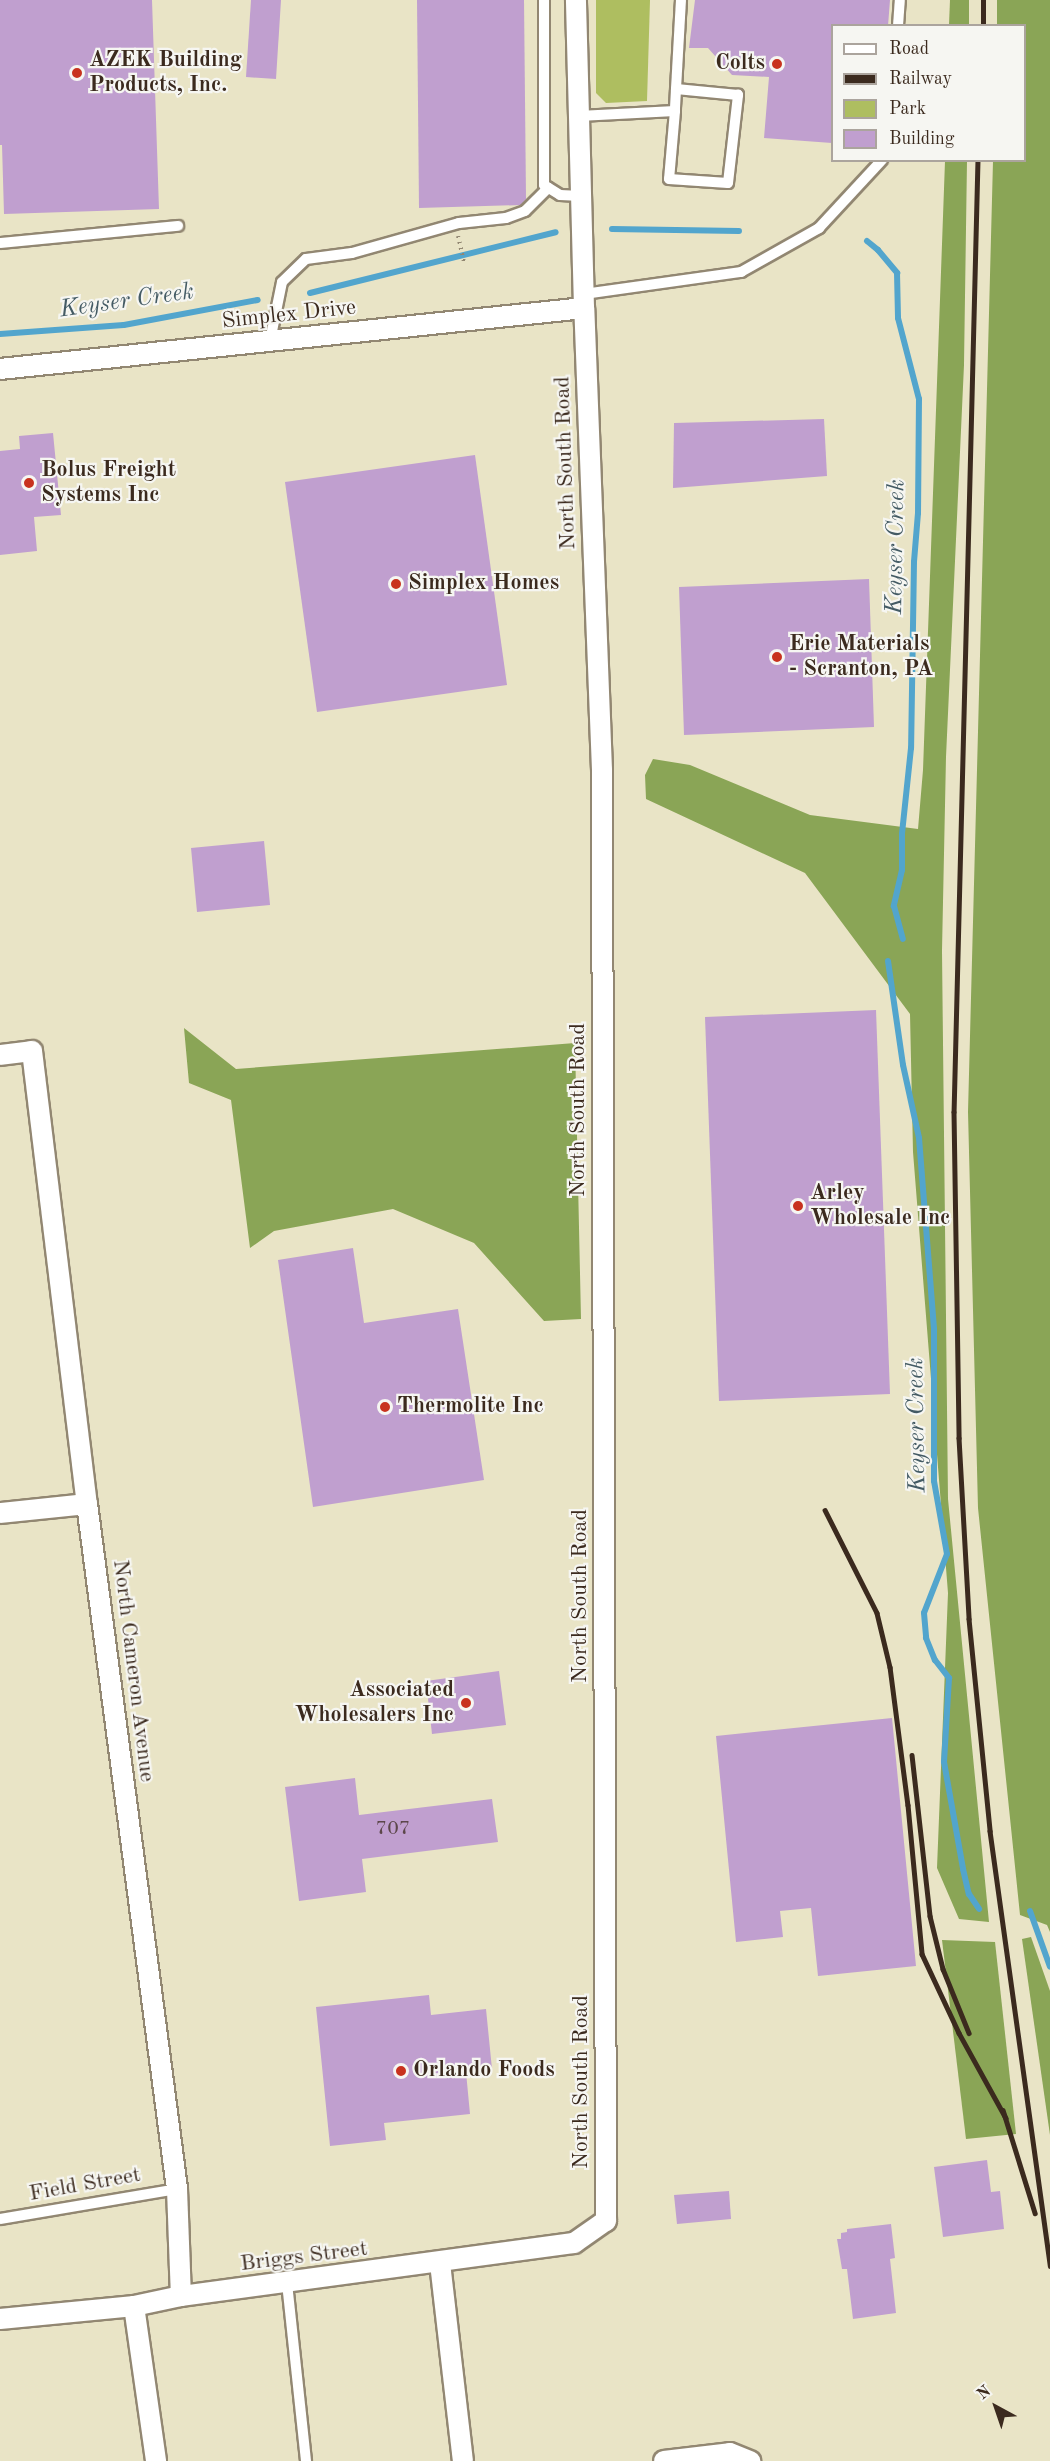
<!DOCTYPE html>
<html>
<head>
<meta charset="utf-8">
<style>
	body { margin:0 }
	#map { position:relative; width:1050px; height:2461px; overflow:hidden; background:#e9e4c6; font-family:"Old Standard TT",serif }
	div>[style] { position:absolute }
	.green>* { inset:0; background:#aebe60 }
	.forest>* { inset:0; background:#8aa556 }
	.stream>* { height:6px; margin:-3px; padding:0 3px; transform-origin:3px; border-radius:3px; background:#52a5cd }
	.building>* { inset:0; background:#c09fcf }
	.path>* { height:4px; margin-top:-2px; transform-origin:0; background:repeating-linear-gradient(90deg,#928772 0 1.5px,transparent 0 6px) }
	.roads { filter:drop-shadow(2px 0 #928772) drop-shadow(-2px 0 #928772) drop-shadow(0 2px #928772) drop-shadow(0 -2px #928772) }
	.service>* { height:10px; margin:-5px; padding:0 5px; transform-origin:5px; border-radius:5px; background:#fff }
	.minor>* { height:20px; margin:-10px; padding:0 10px; transform-origin:10px; border-radius:10px; background:#fff }
	.rail>* { height:4.5px; margin:-2.25px; padding:0 2.25px; transform-origin:2.25px; border-radius:2.25px; background:#3b2a1e }
	.dots>* { width:16px; height:16px; translate:-50% -50%; box-sizing:border-box; border:3px solid #f6f6f2; border-radius:50% }
	span { translate:-50% -50%; white-space:nowrap; text-align:center; line-height:1.15; -webkit-text-stroke:4.5px #f6f6f2; paint-order:stroke }
	.number-label { font-size:20px; color:#5c474a }
	.number-label span { -webkit-text-stroke-width:0 }
	.poi-label { font-size:22px; color:#3b2a1e; font-weight:700 }
	.left { translate:0 -50%; text-align:left }
	.right { translate:-100% -50%; text-align:right }
	.street-label { font-size:22px; color:#3b2a1e }
	.water-label { font-size:24px; color:#445b64; font-style:italic }
	.legend { position:absolute; left:831px; top:24px; width:195px; height:138px; box-sizing:border-box; background:#f6f6f2; border:2px solid #aba49d; margin:0; padding:8px 10px; list-style:none; font-size:18px; color:#3b2a1e }
	.legend li { display:flex; align-items:center; gap:12px; height:30px }
	.legend b { width:30px; border:2px solid #aba49d }
	.north { position:absolute; left:966px; top:2377px; width:60px; height:60px; -webkit-text-stroke:4px #f6f6f2; paint-order:stroke; rotate:320deg; font-size:16px; font-weight:700; line-height:24px; text-align:center; color:#3b2a1e }
	.north::after { content:''; display:block; margin:auto; width:21px; height:27px; background:#3b2a1e; clip-path:polygon(50% 0,100% 100%,50% 72%,0 100%) }
</style>
</head>
<body>
<div id="map">
	<div class="green">
		<i style="clip-path:polygon(596px 0,650px 0,647px 101px,606px 103px,596px 93px)"></i>
	</div>
	<div class="forest">
		<i style="clip-path:polygon(950px 0,969px 0,969px 25px,949px 25px)"></i>
		<i style="clip-path:polygon(997px 0,1050px 0,1050px 1932px,1047px 1925px,1020px 1915px,978px 1508px,968px 1112px,993px 161px,1024px 160px,1024px 26px,997px 25px)"></i>
		<i style="clip-path:polygon(945px 161px,967px 161px,964px 365px,946px 757px,942px 951px,948px 1499px,989px 1922px,959px 1919px,937px 1868px,948px 1593px,913px 1152px,910px 1014px,805px 873px,646px 799px,645px 775px,653px 759px,690px 765px,810px 815px,918px 829px,923px 770px)"></i>
		<i style="clip-path:polygon(184px 1028px,236px 1069px,575px 1043px,581px 1319px,544px 1321px,474px 1243px,393px 1209px,274px 1231px,250px 1248px,231px 1100px,189px 1083px)"></i>
		<i style="clip-path:polygon(1031px 1937px,1050px 1991px,1050px 2135px,1022px 1939px)"></i>
		<i style="clip-path:polygon(942px 1940px,995px 1942px,1016px 2134px,966px 2139px)"></i>
	</div>
	<div class="stream">
		<i style="left:612px;top:229px;width:127px;rotate:0.9deg"></i>
		<i style="left:867px;top:241px;width:14px;rotate:39deg"></i>
		<i style="left:878px;top:250px;width:30px;rotate:50deg"></i>
		<i style="left:897px;top:273px;width:45px;rotate:88.7deg"></i>
		<i style="left:898px;top:318px;width:84px;rotate:75.5deg"></i>
		<i style="left:919px;top:399px;width:114px;rotate:90.5deg"></i>
		<i style="left:918px;top:513px;width:49px;rotate:94.7deg"></i>
		<i style="left:914px;top:562px;width:186px;rotate:90.9deg"></i>
		<i style="left:911px;top:748px;width:86px;rotate:96deg"></i>
		<i style="left:902px;top:834px;width:36px;rotate:90deg"></i>
		<i style="left:902px;top:870px;width:37px;rotate:103deg"></i>
		<i style="left:894px;top:906px;width:34px;rotate:75deg"></i>
		<i style="left:310px;top:293px;width:253px;rotate:-13.9deg"></i>
		<i style="left:0;top:334px;width:124px;rotate:-4.2deg"></i>
		<i style="left:124px;top:325px;width:136px;rotate:-10.6deg"></i>
		<i style="left:888px;top:961px;width:105px;rotate:81.8deg"></i>
		<i style="left:903px;top:1065px;width:75px;rotate:77.6deg"></i>
		<i style="left:919px;top:1138px;width:192px;rotate:85.5deg"></i>
		<i style="left:934px;top:1329px;width:152px;rotate:90deg"></i>
		<i style="left:934px;top:1481px;width:74px;rotate:79.9deg"></i>
		<i style="left:947px;top:1554px;width:63px;rotate:111.3deg"></i>
		<i style="left:924px;top:1613px;width:25px;rotate:85deg"></i>
		<i style="left:926px;top:1638px;width:24px;rotate:68deg"></i>
		<i style="left:935px;top:1660px;width:23px;rotate:52deg"></i>
		<i style="left:949px;top:1678px;width:84px;rotate:93.4deg"></i>
		<i style="left:944px;top:1762px;width:109px;rotate:79.9deg"></i>
		<i style="left:963px;top:1869px;width:26px;rotate:77deg"></i>
		<i style="left:969px;top:1894px;width:18px;rotate:56deg"></i>
		<i style="left:1030px;top:1911px;width:59px;rotate:70.3deg"></i>
	</div>
	<div class="building">
		<i style="clip-path:polygon(0 0,152px 0,159px 209px,4px 214px,2px 145px,0 145px)"></i>
		<i style="clip-path:polygon(251px 0,281px 0,276px 79px,246px 77px)"></i>
		<i style="clip-path:polygon(417px 0,524px 0,526px 199px,521px 205px,419px 208px)"></i>
		<i style="clip-path:polygon(695px 0,890px 0,888px 26px,832px 26px,832px 143px,764px 138px,769px 77px,732px 75px,708px 48px,689px 48px)"></i>
		<i style="clip-path:polygon(824px 419px,827px 476px,673px 488px,674px 423px)"></i>
		<i style="clip-path:polygon(53px 433px,61px 515px,34px 517px,37px 551px,0 555px,0 451px,20px 449px,19px 436px)"></i>
		<i style="clip-path:polygon(475px 455px,507px 685px,317px 712px,285px 482px)"></i>
		<i style="clip-path:polygon(869px 579px,874px 727px,684px 735px,679px 587px)"></i>
		<i style="clip-path:polygon(264px 841px,270px 905px,197px 912px,191px 848px)"></i>
		<i style="clip-path:polygon(876px 1010px,890px 1394px,719px 1401px,705px 1017px)"></i>
		<i style="clip-path:polygon(353px 1248px,364px 1323px,458px 1309px,484px 1480px,313px 1507px,278px 1260px)"></i>
		<i style="clip-path:polygon(499px 1671px,506px 1725px,432px 1734px,426px 1681px)"></i>
		<i style="clip-path:polygon(892px 1718px,916px 1966px,818px 1976px,811px 1908px,780px 1911px,783px 1937px,736px 1942px,716px 1736px)"></i>
		<i style="clip-path:polygon(355px 1778px,359px 1815px,492px 1799px,498px 1842px,362px 1859px,366px 1892px,299px 1901px,285px 1787px)"></i>
		<i style="clip-path:polygon(429px 1995px,431px 2015px,486px 2009px,492px 2069px,466px 2072px,470px 2114px,384px 2123px,386px 2140px,330px 2146px,316px 2007px)"></i>
		<i style="clip-path:polygon(987px 2160px,991px 2192px,1000px 2191px,1004px 2229px,943px 2237px,934px 2167px)"></i>
		<i style="clip-path:polygon(729px 2191px,731px 2219px,677px 2224px,674px 2195px)"></i>
		<i style="clip-path:polygon(891px 2224px,895px 2258px,890px 2259px,896px 2313px,853px 2319px,847px 2269px,842px 2269px,837px 2239px,841px 2239px,841px 2233px,847px 2232px,847px 2229px)"></i>
	</div>
	<div class="path">
		<i style="left:458px;top:236px;width:26px;rotate:77deg"></i>
	</div>
	<div class="roads">
		<div class="service">
			<i style="left:544px;top:0;width:185px;rotate:90deg"></i>
			<i style="left:544px;top:185px;width:19px;rotate:32deg"></i>
			<i style="left:560px;top:195px;width:21px;rotate:3deg"></i>
			<i style="left:898px;top:26px;width:26px;rotate:-86deg"></i>
			<i style="left:676px;top:89px;width:89px;rotate:-86.8deg"></i>
			<i style="left:579px;top:116px;width:96px;rotate:-3deg"></i>
			<i style="left:675px;top:111px;width:68px;rotate:95deg"></i>
			<i style="left:669px;top:179px;width:59px;rotate:3.9deg"></i>
			<i style="left:728px;top:183px;width:89px;rotate:-83.5deg"></i>
			<i style="left:738px;top:95px;width:62px;rotate:-174.5deg"></i>
			<i style="left:676px;top:89px;width:22px;rotate:93deg"></i>
			<i style="left:0;top:243px;width:179px;rotate:-5.5deg"></i>
			<i style="left:584px;top:294px;width:159px;rotate:-8deg"></i>
			<i style="left:741px;top:272px;width:90px;rotate:-29.4deg"></i>
			<i style="left:819px;top:228px;width:93px;rotate:-47.2deg"></i>
			<i style="left:270px;top:341px;width:60px;rotate:-78.5deg"></i>
			<i style="left:282px;top:282px;width:33px;rotate:-44deg"></i>
			<i style="left:306px;top:259px;width:46px;rotate:-7.4deg"></i>
			<i style="left:352px;top:253px;width:111px;rotate:-15.7deg"></i>
			<i style="left:459px;top:223px;width:47px;rotate:-6.1deg"></i>
			<i style="left:506px;top:218px;width:20px;rotate:-20deg"></i>
			<i style="left:525px;top:211px;width:33px;rotate:-45deg"></i>
			<i style="left:0;top:2219px;width:180px;rotate:-9.6deg"></i>
			<i style="left:287px;top:2283px;width:179px;rotate:83.9deg"></i>
		</div>
		<div class="minor">
			<i style="left:0;top:369px;width:587px;rotate:-5.96deg"></i>
			<i style="left:0;top:1055px;width:32px;rotate:-7deg"></i>
			<i style="left:32px;top:1051px;width:456px;rotate:83.1deg"></i>
			<i style="left:87px;top:1504px;width:691px;rotate:82.51deg"></i>
			<i style="left:177px;top:2189px;width:107px;rotate:87.9deg"></i>
			<i style="left:0;top:1513px;width:87px;rotate:-5.9deg"></i>
			<i style="left:440px;top:2263px;width:199px;rotate:83.4deg"></i>
			<i style="left:134px;top:2306px;width:157px;rotate:81.9deg"></i>
			<i style="left:0;top:2319px;width:135px;rotate:-5.5deg"></i>
			<i style="left:134px;top:2306px;width:48px;rotate:-12deg"></i>
			<i style="left:181px;top:2296px;width:397px;rotate:-7.7deg"></i>
			<i style="left:574px;top:2243px;width:39px;rotate:-35deg"></i>
			<i style="left:606px;top:2221px;width:1451px;rotate:-90.16deg"></i>
			<i style="left:602px;top:770px;width:462px;rotate:-92.2deg"></i>
			<i style="left:584px;top:308px;width:308px;rotate:-91.5deg"></i>
			<i style="left:664px;top:2461px;width:66px;rotate:-6.9deg"></i>
			<i style="left:730px;top:2453px;width:22px;rotate:22deg"></i>
		</div>
	</div>
	<div class="rail">
		<i style="left:983px;top:26px;width:26px;rotate:-90deg"></i>
		<i style="left:978px;top:160px;width:952px;rotate:91.44deg"></i>
		<i style="left:954px;top:1112px;width:326px;rotate:89.1deg"></i>
		<i style="left:959px;top:1438px;width:181px;rotate:86.8deg"></i>
		<i style="left:969px;top:1619px;width:213px;rotate:84.3deg"></i>
		<i style="left:990px;top:1831px;width:439px;rotate:82.1deg"></i>
		<i style="left:825px;top:1510px;width:115px;rotate:63.2deg"></i>
		<i style="left:877px;top:1613px;width:56px;rotate:76.5deg"></i>
		<i style="left:890px;top:1667px;width:139px;rotate:82.6deg"></i>
		<i style="left:908px;top:1805px;width:150px;rotate:84.6deg"></i>
		<i style="left:922px;top:1954px;width:87px;rotate:64.9deg"></i>
		<i style="left:959px;top:2033px;width:97px;rotate:61.1deg"></i>
		<i style="left:912px;top:1755px;width:162px;rotate:83.6deg"></i>
		<i style="left:930px;top:1916px;width:55px;rotate:76.2deg"></i>
		<i style="left:943px;top:1969px;width:69px;rotate:67.9deg"></i>
		<i style="left:1003px;top:2110px;width:108px;rotate:72.7deg"></i>
	</div>
	<div class="dots">
		<i style="left:777px;top:64px;background:#c8321e"></i>
		<i style="left:77px;top:73px;background:#c8321e"></i>
		<i style="left:29px;top:483px;background:#c8321e"></i>
		<i style="left:396px;top:584px;background:#c8321e"></i>
		<i style="left:777px;top:657px;background:#c8321e"></i>
		<i style="left:798px;top:1206px;background:#c8321e"></i>
		<i style="left:385px;top:1407px;background:#c8321e"></i>
		<i style="left:466px;top:1703px;background:#c8321e"></i>
		<i style="left:401px;top:2071px;background:#c8321e"></i>
	</div>
	<div class="number-label">
		<span style="left:393px;top:1829px">707</span>
	</div>
	<div class="poi-label">
		<span class="left" style="left:89px;top:73px">AZEK Building<br>Products, Inc.</span>
		<span class="right" style="left:765px;top:64px">Colts</span>
		<span class="left" style="left:41px;top:483px">Bolus Freight<br>Systems Inc</span>
		<span class="left" style="left:408px;top:584px">Simplex Homes</span>
		<span class="left" style="left:789px;top:657px">Erie Materials<br>- Scranton, PA</span>
		<span class="left" style="left:810px;top:1206px">Arley<br>Wholesale Inc</span>
		<span class="left" style="left:397px;top:1407px">Thermolite Inc</span>
		<span class="right" style="left:454px;top:1703px">Associated<br>Wholesalers Inc</span>
		<span class="left" style="left:413px;top:2071px">Orlando Foods</span>
	</div>
	<div class="street-label">
		<span style="left:289px;top:315px;rotate:-6deg">Simplex Drive</span>
		<span style="left:566px;top:463px;rotate:-92deg">North South Road</span>
		<span style="left:579px;top:1110px;rotate:-90deg">North South Road</span>
		<span style="left:581px;top:1596px;rotate:-90deg">North South Road</span>
		<span style="left:133px;top:1671px;rotate:83deg">North Cameron Avenue</span>
		<span style="left:582px;top:2082px;rotate:-90deg">North South Road</span>
		<span style="left:85px;top:2185px;rotate:-10deg">Field Street</span>
		<span style="left:304px;top:2257px;rotate:-7deg">Briggs Street</span>
	</div>
	<div class="water-label">
		<span style="left:127px;top:302px;rotate:-8deg">Keyser Creek</span>
		<span style="left:897px;top:547px;rotate:-89deg">Keyser Creek</span>
		<span style="left:918px;top:1425px;rotate:-91deg">Keyser Creek</span>
	</div>
	<ul class="legend">
	<li><b style="height:8px;background:#fff"></b>Road</li>
	<li><b style="height:8px;background:#3b2a1e"></b>Railway</li>
	<li><b style="height:16px;background:#aebe60"></b>Park</li>
	<li><b style="height:16px;background:#c09fcf"></b>Building</li>
	</ul>
	<div class="north">N</div>
</div>
</body>
</html>
